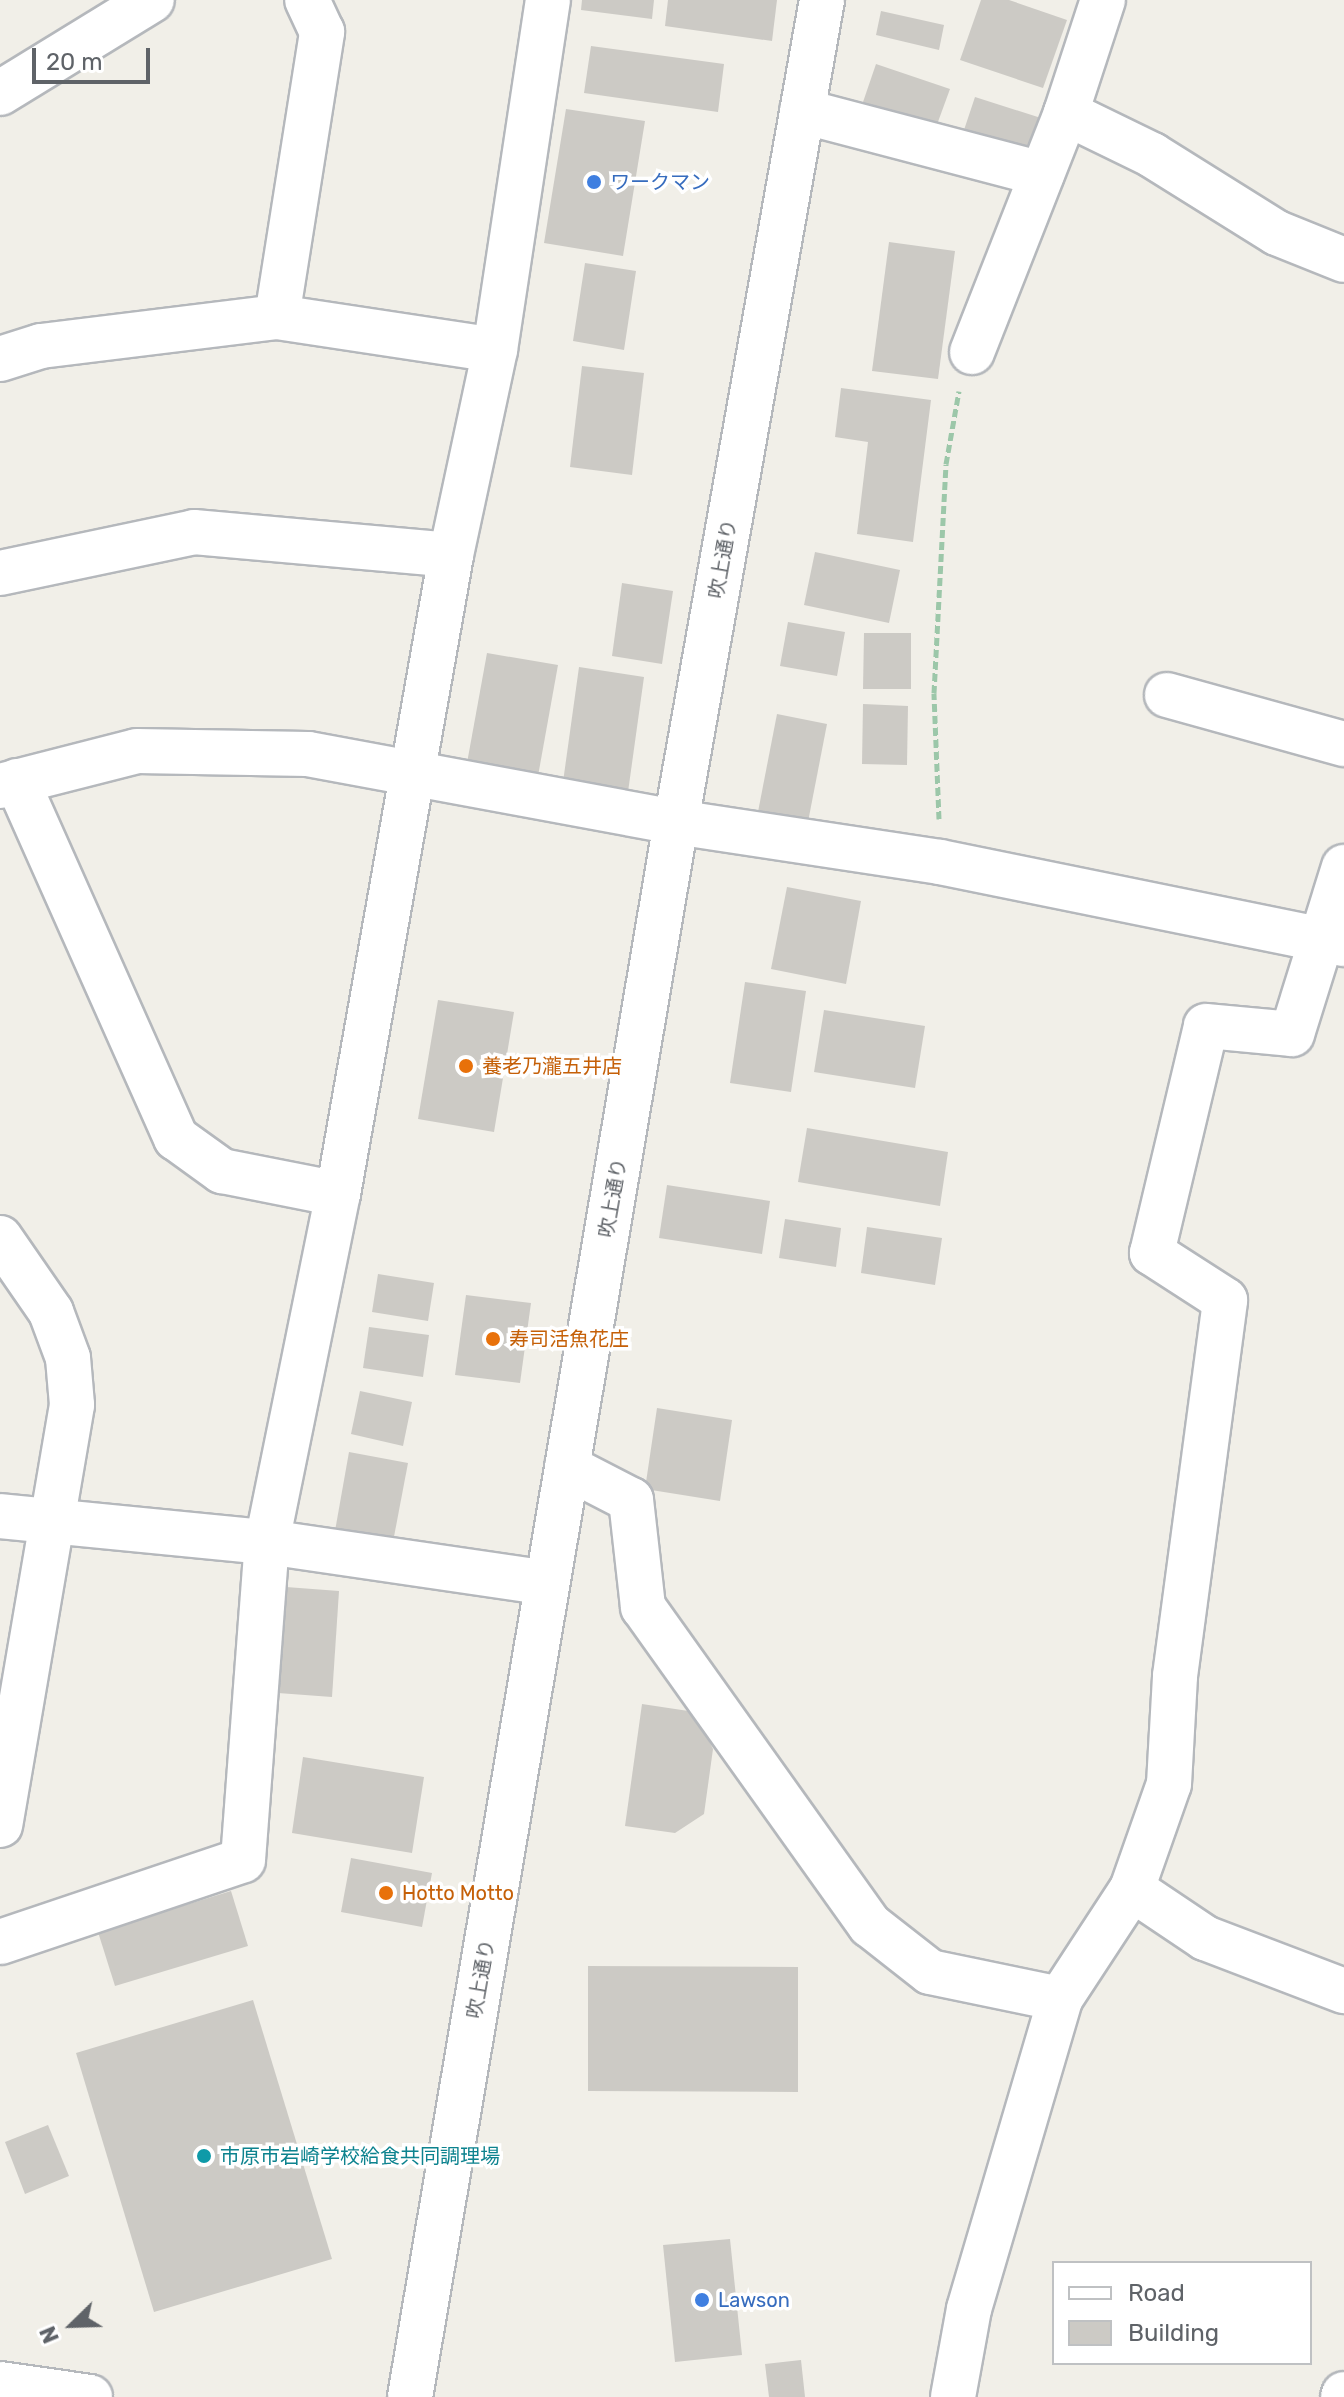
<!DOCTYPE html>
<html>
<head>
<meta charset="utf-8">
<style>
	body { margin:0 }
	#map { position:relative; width:1344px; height:2397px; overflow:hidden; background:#f1efe8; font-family:Rubik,"Noto Sans JP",sans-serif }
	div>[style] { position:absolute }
	.building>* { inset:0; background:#cccac5 }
	.path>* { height:5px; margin-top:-2.5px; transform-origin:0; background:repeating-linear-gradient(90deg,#9cc7a9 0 8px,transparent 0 12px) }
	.roads { filter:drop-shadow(2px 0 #b5b8bc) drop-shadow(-2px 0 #b5b8bc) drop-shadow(0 2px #b5b8bc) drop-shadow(0 -2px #b5b8bc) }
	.minor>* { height:44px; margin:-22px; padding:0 22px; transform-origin:22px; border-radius:22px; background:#fff }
	.dots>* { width:22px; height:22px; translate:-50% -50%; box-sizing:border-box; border:4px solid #fff; border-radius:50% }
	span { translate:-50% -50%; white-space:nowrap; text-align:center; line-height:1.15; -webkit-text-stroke:7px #fff; paint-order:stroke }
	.shop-label { font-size:20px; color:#366cbe }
	.left { translate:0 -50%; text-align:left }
	.street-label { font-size:20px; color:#5f6368 }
	.food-label { font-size:20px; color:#c56008 }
	.culture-label { font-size:20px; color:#0d838f }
	.legend { position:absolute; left:1052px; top:2261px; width:260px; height:104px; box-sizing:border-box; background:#fff; border:2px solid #bfc1c3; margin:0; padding:10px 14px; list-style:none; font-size:24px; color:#5f6368 }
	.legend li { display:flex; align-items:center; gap:16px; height:40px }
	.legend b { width:40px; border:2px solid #bfc1c3 }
	.north { position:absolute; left:32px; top:2285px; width:80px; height:80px; -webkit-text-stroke:6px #fff; paint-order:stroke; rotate:247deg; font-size:22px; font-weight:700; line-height:32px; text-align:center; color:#5f6368 }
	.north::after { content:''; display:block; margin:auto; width:28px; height:36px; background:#5f6368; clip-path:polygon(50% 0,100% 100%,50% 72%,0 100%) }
	.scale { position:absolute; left:32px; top:48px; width:118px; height:36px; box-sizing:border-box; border:4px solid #5f6368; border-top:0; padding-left:10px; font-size:24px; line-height:28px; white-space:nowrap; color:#5f6368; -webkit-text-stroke:6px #fff; paint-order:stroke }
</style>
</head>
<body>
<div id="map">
	<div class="building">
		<i style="clip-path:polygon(582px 0,654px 0,652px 19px,581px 10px)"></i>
		<i style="clip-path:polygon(668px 0,777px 0,772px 41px,665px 26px)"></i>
		<i style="clip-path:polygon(981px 0,1009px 0,1067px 20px,1043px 88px,960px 60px)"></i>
		<i style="clip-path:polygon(881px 11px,944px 25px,939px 50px,876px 35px)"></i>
		<i style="clip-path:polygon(591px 46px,724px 64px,718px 112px,584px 93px)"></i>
		<i style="clip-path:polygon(876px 64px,950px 89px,935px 130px,862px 105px)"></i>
		<i style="clip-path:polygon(975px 97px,1041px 118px,1028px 158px,962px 136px)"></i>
		<i style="clip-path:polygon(566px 109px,645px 121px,623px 256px,544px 243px)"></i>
		<i style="clip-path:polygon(889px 242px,955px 251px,938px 379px,872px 371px)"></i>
		<i style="clip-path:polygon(585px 263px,636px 271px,624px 350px,573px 341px)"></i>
		<i style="clip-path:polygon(582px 366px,644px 373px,632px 475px,570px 467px)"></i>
		<i style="clip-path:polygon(841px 388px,931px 400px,913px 542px,857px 534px,868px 442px,835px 437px)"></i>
		<i style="clip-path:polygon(815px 552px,900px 570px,889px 623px,804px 605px)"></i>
		<i style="clip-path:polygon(622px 583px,673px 591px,662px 664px,612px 656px)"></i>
		<i style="clip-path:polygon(788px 622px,845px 632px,837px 676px,780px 666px)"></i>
		<i style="clip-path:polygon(864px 633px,911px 633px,911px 689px,863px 689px)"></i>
		<i style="clip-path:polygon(487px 653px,558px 665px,538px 776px,467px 763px)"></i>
		<i style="clip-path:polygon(579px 667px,644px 677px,628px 792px,563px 782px)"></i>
		<i style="clip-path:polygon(863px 704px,908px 706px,907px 765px,862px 764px)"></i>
		<i style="clip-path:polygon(777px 714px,827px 724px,807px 827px,757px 817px)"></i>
		<i style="clip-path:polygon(787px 887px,861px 901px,846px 984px,771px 969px)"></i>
		<i style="clip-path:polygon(745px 982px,806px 991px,791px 1092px,730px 1083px)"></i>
		<i style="clip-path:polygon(438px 1000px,514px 1012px,494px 1132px,418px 1119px)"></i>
		<i style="clip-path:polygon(824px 1010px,925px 1026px,915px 1088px,814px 1072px)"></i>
		<i style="clip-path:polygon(807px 1128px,948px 1152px,940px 1206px,798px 1182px)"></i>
		<i style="clip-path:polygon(667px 1185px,770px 1201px,762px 1254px,659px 1238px)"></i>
		<i style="clip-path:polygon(785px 1219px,841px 1228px,836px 1267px,779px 1258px)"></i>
		<i style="clip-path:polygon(867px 1227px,942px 1238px,935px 1285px,861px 1273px)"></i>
		<i style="clip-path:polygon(378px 1274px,434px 1283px,428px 1321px,372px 1312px)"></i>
		<i style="clip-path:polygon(466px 1295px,531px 1303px,520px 1383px,455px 1375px)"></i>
		<i style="clip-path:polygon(369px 1327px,429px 1335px,423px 1377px,363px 1368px)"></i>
		<i style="clip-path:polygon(360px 1391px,412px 1402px,403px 1446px,351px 1434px)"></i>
		<i style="clip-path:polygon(657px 1408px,732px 1420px,720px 1501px,645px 1489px)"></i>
		<i style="clip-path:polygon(349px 1452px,408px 1463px,393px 1542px,335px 1531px)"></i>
		<i style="clip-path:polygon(286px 1587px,339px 1591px,332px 1697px,278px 1693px)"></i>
		<i style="clip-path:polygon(642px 1704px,695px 1712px,713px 1749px,704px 1814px,675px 1833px,625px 1826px)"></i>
		<i style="clip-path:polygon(303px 1757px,424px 1777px,412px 1853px,292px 1833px)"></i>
		<i style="clip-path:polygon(351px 1858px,432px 1873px,422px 1927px,341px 1912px)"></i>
		<i style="clip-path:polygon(231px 1891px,248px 1946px,115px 1986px,98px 1932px)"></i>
		<i style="clip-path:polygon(588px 1966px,798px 1967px,798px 2092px,588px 2091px)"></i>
		<i style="clip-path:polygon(253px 2000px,332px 2259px,154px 2312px,76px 2053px)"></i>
		<i style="clip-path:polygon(48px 2125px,69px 2176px,25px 2194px,5px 2142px)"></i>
		<i style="clip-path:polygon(730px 2239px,742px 2355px,675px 2362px,663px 2245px)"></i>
		<i style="clip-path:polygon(801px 2360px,805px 2397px,769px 2397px,765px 2364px)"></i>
	</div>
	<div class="path">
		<i style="left:939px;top:819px;width:126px;rotate:-92.3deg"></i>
		<i style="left:934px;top:693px;width:229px;rotate:-87deg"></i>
		<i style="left:946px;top:464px;width:74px;rotate:-79.9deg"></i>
	</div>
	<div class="roads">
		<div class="minor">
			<i style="left:0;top:93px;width:178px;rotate:-31.5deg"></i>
			<i style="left:802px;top:111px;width:248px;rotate:14.7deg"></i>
			<i style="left:1066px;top:113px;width:96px;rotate:26deg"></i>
			<i style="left:1152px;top:155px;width:147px;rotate:32deg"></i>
			<i style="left:1277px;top:233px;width:72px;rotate:21.9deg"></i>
			<i style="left:277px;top:317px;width:289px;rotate:-81deg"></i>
			<i style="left:322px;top:32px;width:35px;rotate:-115deg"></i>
			<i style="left:972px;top:352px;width:257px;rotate:-68.5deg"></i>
			<i style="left:1066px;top:113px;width:119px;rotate:-71.9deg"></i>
			<i style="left:0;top:359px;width:43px;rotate:-17.6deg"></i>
			<i style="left:41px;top:346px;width:238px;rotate:-7deg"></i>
			<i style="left:277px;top:317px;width:220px;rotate:8.6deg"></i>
			<i style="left:0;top:573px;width:198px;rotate:-11.9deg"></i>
			<i style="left:194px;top:532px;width:258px;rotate:5.1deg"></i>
			<i style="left:1167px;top:695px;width:184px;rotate:15.5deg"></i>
			<i style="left:17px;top:781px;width:391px;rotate:66deg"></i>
			<i style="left:176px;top:1138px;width:57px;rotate:35.7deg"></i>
			<i style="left:222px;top:1171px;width:118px;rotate:11.2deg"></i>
			<i style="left:0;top:786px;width:141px;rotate:-14.3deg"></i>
			<i style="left:137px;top:751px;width:171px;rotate:1deg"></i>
			<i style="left:308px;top:754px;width:374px;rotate:10.5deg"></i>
			<i style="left:676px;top:822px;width:267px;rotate:8.6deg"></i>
			<i style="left:940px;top:862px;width:412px;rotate:11.5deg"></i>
			<i style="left:0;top:1238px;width:90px;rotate:55.4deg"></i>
			<i style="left:51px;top:1312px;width:49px;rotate:69.7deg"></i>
			<i style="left:68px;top:1358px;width:47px;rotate:85.1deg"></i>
			<i style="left:72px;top:1405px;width:426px;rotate:99.7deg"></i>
			<i style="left:567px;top:1467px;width:72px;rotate:27.3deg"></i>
			<i style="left:631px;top:1500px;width:108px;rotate:83.6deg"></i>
			<i style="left:643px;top:1607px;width:391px;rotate:54.5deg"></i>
			<i style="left:870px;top:1925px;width:76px;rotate:38.1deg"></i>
			<i style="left:930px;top:1972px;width:133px;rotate:11.7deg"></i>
			<i style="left:0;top:1516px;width:268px;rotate:5.6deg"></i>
			<i style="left:267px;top:1542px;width:283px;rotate:8.3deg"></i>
			<i style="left:1132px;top:1889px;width:88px;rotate:33.9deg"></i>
			<i style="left:1205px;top:1938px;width:149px;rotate:20.9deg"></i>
			<i style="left:0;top:1942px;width:256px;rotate:-18.6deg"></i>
			<i style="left:243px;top:1860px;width:319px;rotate:-85.7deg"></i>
			<i style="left:267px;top:1542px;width:355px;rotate:-78.5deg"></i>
			<i style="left:338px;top:1194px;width:649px;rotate:-79.97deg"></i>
			<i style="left:451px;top:555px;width:210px;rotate:-77.9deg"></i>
			<i style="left:495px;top:350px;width:354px;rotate:-81.4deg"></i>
			<i style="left:0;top:2384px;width:91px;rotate:8.2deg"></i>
			<i style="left:410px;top:2397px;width:1597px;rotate:-80.41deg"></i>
			<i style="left:676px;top:822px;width:835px;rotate:-79.93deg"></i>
			<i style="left:953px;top:2397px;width:89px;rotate:-79.7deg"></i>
			<i style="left:969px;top:2309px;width:323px;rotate:-73.6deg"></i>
			<i style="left:1060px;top:1999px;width:131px;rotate:-56.8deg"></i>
			<i style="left:1132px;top:1889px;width:111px;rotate:-70.6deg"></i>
			<i style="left:1169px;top:1784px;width:108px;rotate:-86.8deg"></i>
			<i style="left:1175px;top:1676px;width:379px;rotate:-82.4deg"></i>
			<i style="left:1225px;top:1300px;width:87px;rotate:-147.2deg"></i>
			<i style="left:1152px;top:1253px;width:233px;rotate:-76.6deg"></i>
			<i style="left:1206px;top:1026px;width:86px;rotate:5.3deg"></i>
			<i style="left:1292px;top:1034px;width:175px;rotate:-72.7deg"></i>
			<i style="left:1343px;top:2397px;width:3px;rotate:-72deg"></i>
		</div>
	</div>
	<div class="dots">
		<i style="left:594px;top:182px;background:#3f7fe0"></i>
		<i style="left:466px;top:1066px;background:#e8710a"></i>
		<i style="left:493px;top:1339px;background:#e8710a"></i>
		<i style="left:386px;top:1893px;background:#e8710a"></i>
		<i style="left:204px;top:2156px;background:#0f9aa8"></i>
		<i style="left:702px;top:2300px;background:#3f7fe0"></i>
	</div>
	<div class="shop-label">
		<span class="left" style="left:610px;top:182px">ワークマン</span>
		<span class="left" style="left:718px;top:2300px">Lawson</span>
	</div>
	<div class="street-label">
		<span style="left:723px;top:559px;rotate:-80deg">吹上通り</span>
		<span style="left:613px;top:1198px;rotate:-80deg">吹上通り</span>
		<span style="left:481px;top:1979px;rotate:-80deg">吹上通り</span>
	</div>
	<div class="food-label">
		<span class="left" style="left:482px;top:1066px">養老乃瀧五井店</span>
		<span class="left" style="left:509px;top:1339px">寿司活魚花庄</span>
		<span class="left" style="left:402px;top:1893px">Hotto Motto</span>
	</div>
	<div class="culture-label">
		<span class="left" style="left:220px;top:2156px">市原市岩崎学校給食共同調理場</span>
	</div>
	<ul class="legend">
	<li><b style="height:10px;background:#fff"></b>Road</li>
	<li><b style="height:22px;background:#cccac5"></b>Building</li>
	</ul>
	<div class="north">N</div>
	<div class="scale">20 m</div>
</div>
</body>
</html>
